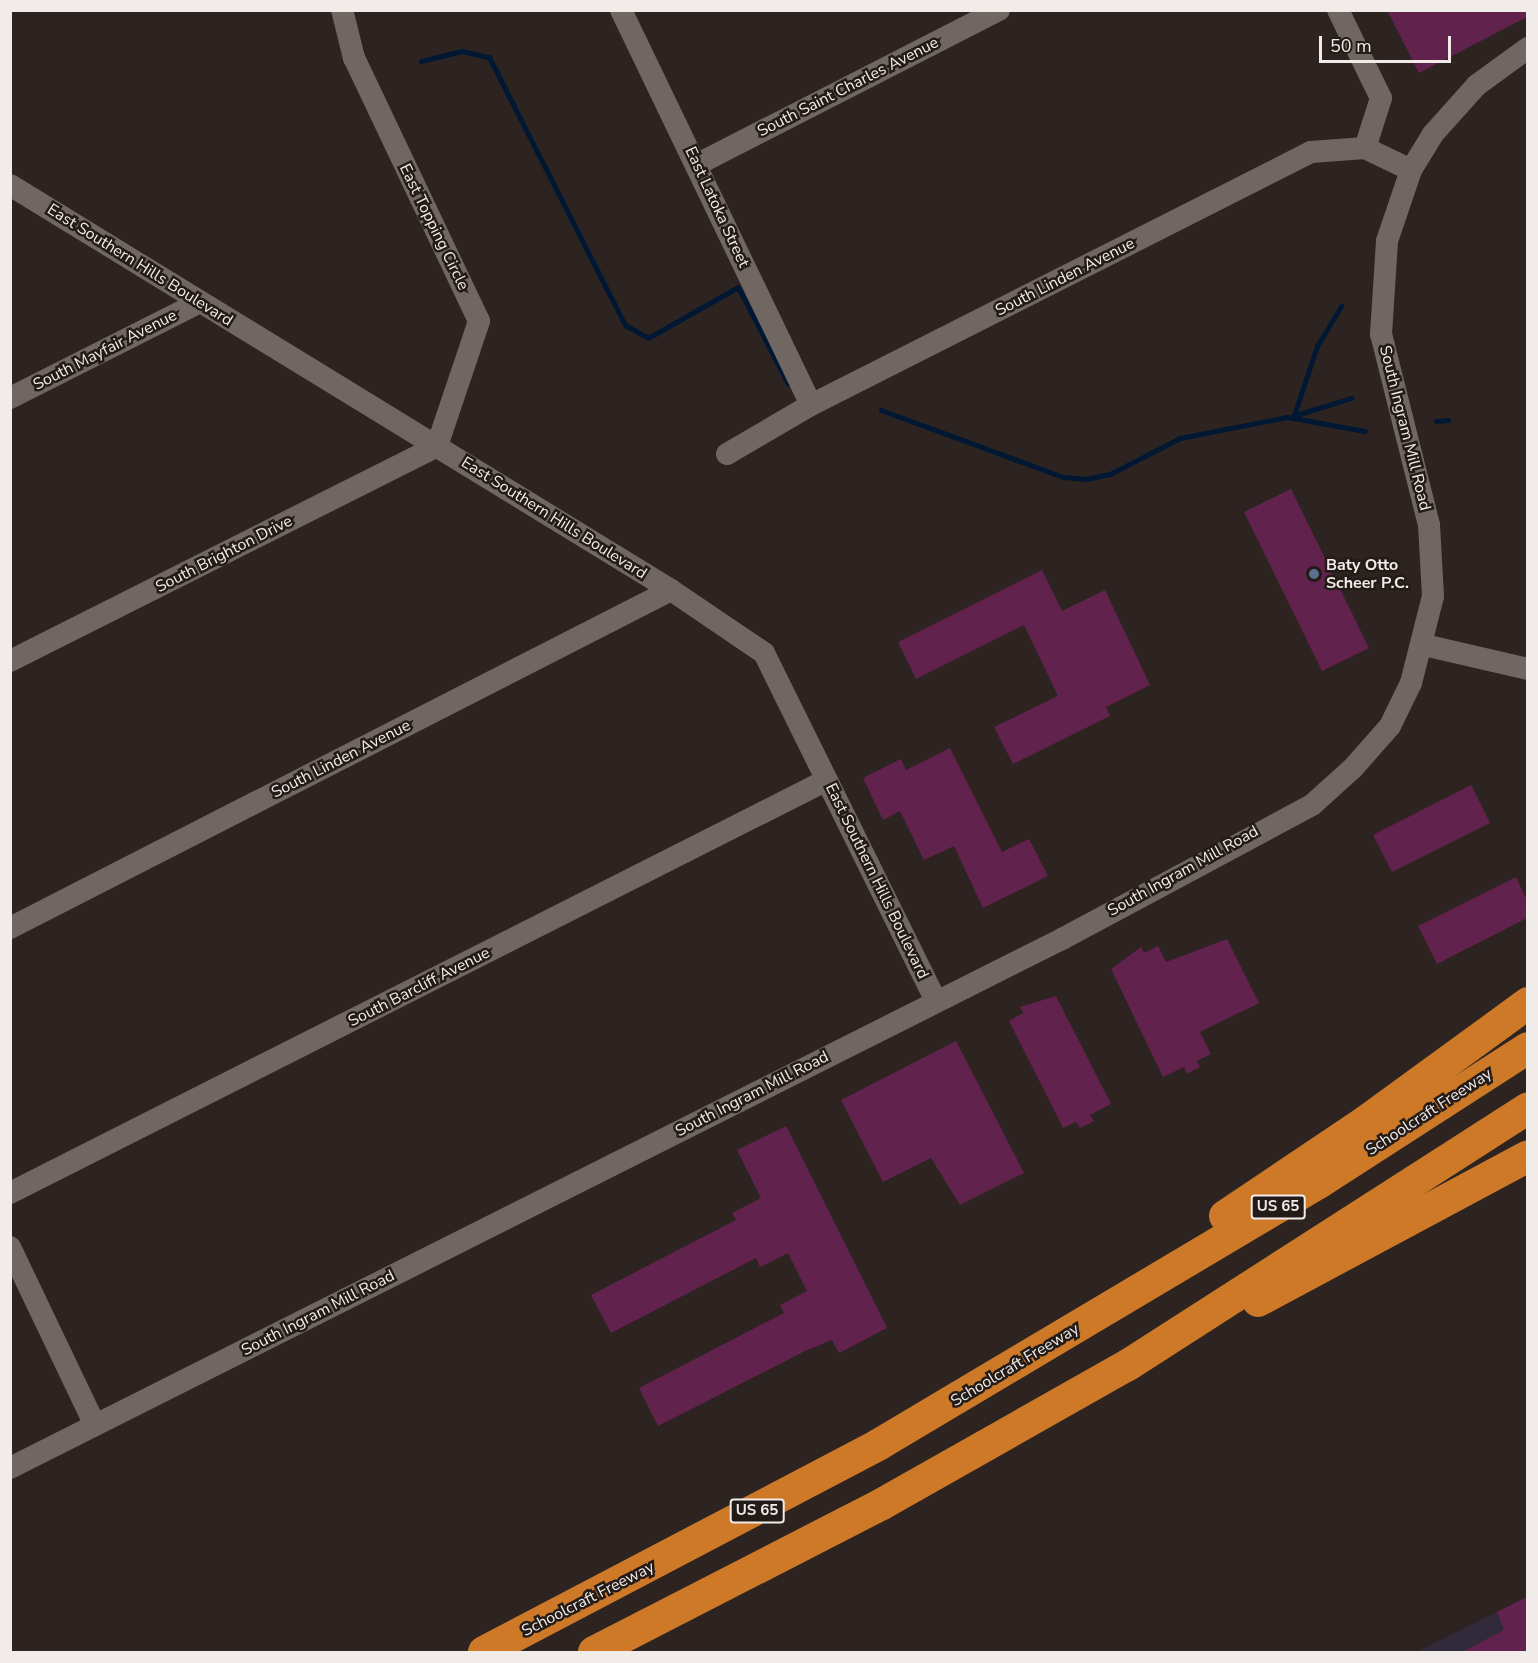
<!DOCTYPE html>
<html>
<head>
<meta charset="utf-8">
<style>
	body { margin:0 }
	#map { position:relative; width:1538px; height:1663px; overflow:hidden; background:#2d2421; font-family:"Nunito Sans",sans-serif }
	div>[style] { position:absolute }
	.commercial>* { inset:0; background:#312a3a }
	.stream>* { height:5px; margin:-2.5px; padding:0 2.5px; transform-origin:2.5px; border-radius:2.5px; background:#001833 }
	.building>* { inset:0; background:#61224d }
	.minor>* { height:22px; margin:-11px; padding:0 11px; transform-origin:11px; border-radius:11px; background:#716762 }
	.highway>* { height:32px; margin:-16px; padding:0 16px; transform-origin:16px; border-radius:16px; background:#cd7928 }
	.dots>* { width:16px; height:16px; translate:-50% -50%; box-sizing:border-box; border:3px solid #231b17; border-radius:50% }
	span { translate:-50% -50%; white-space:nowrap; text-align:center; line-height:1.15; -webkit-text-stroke:5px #231b17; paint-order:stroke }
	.shield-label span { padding:2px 4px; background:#231b17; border:2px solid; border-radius:4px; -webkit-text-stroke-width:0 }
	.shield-label { font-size:15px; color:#f1ebe9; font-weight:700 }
	.street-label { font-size:16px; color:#f1ebe9 }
	.poi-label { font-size:16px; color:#f1ebe9; font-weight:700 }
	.left { translate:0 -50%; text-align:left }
	.frame { position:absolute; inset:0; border:12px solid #f1ebe9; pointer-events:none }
	.scale { position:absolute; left:1319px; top:36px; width:132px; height:27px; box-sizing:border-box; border:3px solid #f1ebe9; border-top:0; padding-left:8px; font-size:18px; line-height:21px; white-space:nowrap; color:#f1ebe9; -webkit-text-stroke:4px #231b17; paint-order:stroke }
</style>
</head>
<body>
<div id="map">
	<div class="commercial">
		<i style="clip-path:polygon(1527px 1596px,1527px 1652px,1417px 1652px,1497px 1612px)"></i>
	</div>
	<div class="stream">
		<i style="left:421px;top:61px;width:42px;rotate:-13.7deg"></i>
		<i style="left:462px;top:51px;width:28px;rotate:13deg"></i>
		<i style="left:489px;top:57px;width:301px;rotate:63.1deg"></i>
		<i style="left:625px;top:325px;width:26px;rotate:29deg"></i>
		<i style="left:648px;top:338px;width:103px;rotate:-29.5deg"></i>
		<i style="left:738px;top:287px;width:109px;rotate:62.7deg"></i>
		<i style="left:881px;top:410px;width:194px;rotate:20.2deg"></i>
		<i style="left:1063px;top:477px;width:23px;rotate:5deg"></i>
		<i style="left:1086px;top:479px;width:25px;rotate:-12deg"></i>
		<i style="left:1110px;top:474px;width:79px;rotate:-27.2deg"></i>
		<i style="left:1180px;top:438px;width:109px;rotate:-11.1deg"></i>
		<i style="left:1287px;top:417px;width:79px;rotate:10.2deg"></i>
		<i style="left:1294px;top:415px;width:73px;rotate:-71.6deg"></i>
		<i style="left:1317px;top:346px;width:47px;rotate:-59deg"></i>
		<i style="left:1293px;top:416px;width:61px;rotate:-17.2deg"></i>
		<i style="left:1436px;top:421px;width:12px;rotate:-5deg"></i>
	</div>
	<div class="building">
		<i style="clip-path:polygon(1387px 10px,1527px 10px,1527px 17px,1419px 73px)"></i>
		<i style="clip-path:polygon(1291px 489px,1369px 648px,1322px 671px,1244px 512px)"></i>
		<i style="clip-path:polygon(1042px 570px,1062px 611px,1105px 590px,1150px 685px,1106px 707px,1110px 716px,1013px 764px,994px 727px,1058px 696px,1024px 625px,916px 679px,898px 642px)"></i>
		<i style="clip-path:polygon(950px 748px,1002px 852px,1029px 839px,1048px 876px,983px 908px,954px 846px,924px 860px,900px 811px,883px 820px,863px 778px,901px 759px,906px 770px)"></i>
		<i style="clip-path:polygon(1471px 785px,1490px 823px,1392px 872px,1373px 835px)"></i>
		<i style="clip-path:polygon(1516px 877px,1527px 900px,1527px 918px,1437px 964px,1418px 926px)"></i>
		<i style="clip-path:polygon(1227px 939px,1259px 1003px,1200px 1032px,1211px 1054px,1197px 1061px,1200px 1067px,1187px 1074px,1184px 1067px,1163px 1077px,1111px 969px,1141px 947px,1144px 953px,1158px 946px,1166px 962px)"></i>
		<i style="clip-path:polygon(1056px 996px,1111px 1104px,1090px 1115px,1094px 1121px,1080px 1128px,1076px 1122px,1063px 1128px,1009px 1021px,1023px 1013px,1020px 1007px)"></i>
		<i style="clip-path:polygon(956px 1041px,1024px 1173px,960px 1205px,931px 1158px,883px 1182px,841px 1100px)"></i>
		<i style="clip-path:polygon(786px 1126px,887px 1328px,839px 1353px,832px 1340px,805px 1351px,658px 1426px,639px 1388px,784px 1313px,780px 1305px,807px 1291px,788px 1253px,760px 1267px,756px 1258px,611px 1333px,591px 1295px,736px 1220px,732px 1213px,761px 1198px,737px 1150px)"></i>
		<i style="clip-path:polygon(1527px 1597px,1527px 1653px,1460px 1653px,1504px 1630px,1497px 1612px)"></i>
	</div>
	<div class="minor">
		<i style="left:621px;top:10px;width:438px;rotate:64.3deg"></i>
		<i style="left:1338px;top:10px;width:98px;rotate:64deg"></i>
		<i style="left:1381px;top:98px;width:52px;rotate:107.7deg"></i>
		<i style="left:698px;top:164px;width:338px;rotate:-27.1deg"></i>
		<i style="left:10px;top:185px;width:775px;rotate:31.5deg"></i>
		<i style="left:671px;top:590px;width:112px;rotate:34.1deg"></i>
		<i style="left:764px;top:653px;width:388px;rotate:63.7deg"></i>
		<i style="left:10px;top:398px;width:213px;rotate:-26.8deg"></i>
		<i style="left:727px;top:454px;width:97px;rotate:-30.3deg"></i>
		<i style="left:811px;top:405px;width:560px;rotate:-26.84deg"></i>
		<i style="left:1311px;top:152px;width:54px;rotate:-4.2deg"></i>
		<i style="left:1365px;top:148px;width:51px;rotate:25.6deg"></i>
		<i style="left:1424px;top:645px;width:107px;rotate:13deg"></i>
		<i style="left:10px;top:661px;width:478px;rotate:-26.7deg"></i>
		<i style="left:437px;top:446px;width:132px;rotate:-71.4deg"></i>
		<i style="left:479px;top:321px;width:291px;rotate:-115.4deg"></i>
		<i style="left:354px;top:58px;width:49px;rotate:-104deg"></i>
		<i style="left:10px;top:928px;width:742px;rotate:-27.08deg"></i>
		<i style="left:10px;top:1193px;width:915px;rotate:-26.82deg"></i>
		<i style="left:10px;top:1247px;width:197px;rotate:64.5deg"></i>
		<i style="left:10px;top:1468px;width:1178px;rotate:-26.7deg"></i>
		<i style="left:1062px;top:939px;width:284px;rotate:-28.2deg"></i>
		<i style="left:1312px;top:805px;width:55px;rotate:-42.1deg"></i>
		<i style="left:1353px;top:768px;width:56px;rotate:-48.6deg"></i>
		<i style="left:1390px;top:726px;width:48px;rotate:-64deg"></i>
		<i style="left:1411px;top:683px;width:90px;rotate:-75.8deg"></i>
		<i style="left:1433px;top:596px;width:71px;rotate:-93.2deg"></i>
		<i style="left:1429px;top:525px;width:197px;rotate:-104.1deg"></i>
		<i style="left:1381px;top:334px;width:93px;rotate:-86.3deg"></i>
		<i style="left:1387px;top:241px;width:75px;rotate:-71.3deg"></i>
		<i style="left:1411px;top:170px;width:42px;rotate:-58.6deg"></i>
		<i style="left:1433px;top:134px;width:66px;rotate:-48.1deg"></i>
		<i style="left:1477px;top:85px;width:63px;rotate:-36deg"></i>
	</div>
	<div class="highway">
		<i style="left:1225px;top:1216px;width:169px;rotate:-33.9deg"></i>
		<i style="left:1365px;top:1122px;width:202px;rotate:-36.1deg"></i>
		<i style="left:1258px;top:1301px;width:306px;rotate:-28.2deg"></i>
		<i style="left:484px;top:1652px;width:445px;rotate:-27.7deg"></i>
		<i style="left:878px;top:1445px;width:514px;rotate:-30.75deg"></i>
		<i style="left:1320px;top:1182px;width:247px;rotate:-32.8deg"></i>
		<i style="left:594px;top:1652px;width:324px;rotate:-27.2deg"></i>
		<i style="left:882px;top:1504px;width:283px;rotate:-29.5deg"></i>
		<i style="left:1128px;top:1365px;width:475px;rotate:-32.7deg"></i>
	</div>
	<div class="dots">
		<i style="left:1314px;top:574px;background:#5c6f8a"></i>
	</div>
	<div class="shield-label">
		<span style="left:1278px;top:1207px">US 65</span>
		<span style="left:757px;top:1511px">US 65</span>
	</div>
	<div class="street-label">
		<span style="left:848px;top:87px;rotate:-27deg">South Saint Charles Avenue</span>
		<span style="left:717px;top:207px;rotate:65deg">East Latoka Street</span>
		<span style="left:434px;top:227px;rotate:64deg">East Topping Circle</span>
		<span style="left:140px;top:265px;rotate:32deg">East Southern Hills Boulevard</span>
		<span style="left:1065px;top:277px;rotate:-27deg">South Linden Avenue</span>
		<span style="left:105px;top:350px;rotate:-27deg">South Mayfair Avenue</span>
		<span style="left:1405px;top:428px;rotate:76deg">South Ingram Mill Road</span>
		<span style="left:554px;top:518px;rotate:32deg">East Southern Hills Boulevard</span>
		<span style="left:224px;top:554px;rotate:-27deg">South Brighton Drive</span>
		<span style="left:341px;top:759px;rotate:-27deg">South Linden Avenue</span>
		<span style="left:1183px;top:871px;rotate:-29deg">South Ingram Mill Road</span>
		<span style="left:877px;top:881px;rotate:64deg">East Southern Hills Boulevard</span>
		<span style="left:419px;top:987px;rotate:-27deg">South Barcliff Avenue</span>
		<span style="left:752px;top:1094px;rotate:-27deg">South Ingram Mill Road</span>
		<span style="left:1429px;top:1112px;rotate:-33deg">Schoolcraft Freeway</span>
		<span style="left:318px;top:1313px;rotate:-27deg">South Ingram Mill Road</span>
		<span style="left:1015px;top:1365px;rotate:-31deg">Schoolcraft Freeway</span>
		<span style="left:588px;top:1599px;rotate:-27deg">Schoolcraft Freeway</span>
	</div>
	<div class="poi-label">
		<span class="left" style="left:1326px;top:574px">Baty Otto<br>Scheer P.C.</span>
	</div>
	<div class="frame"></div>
	<div class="scale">50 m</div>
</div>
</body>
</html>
